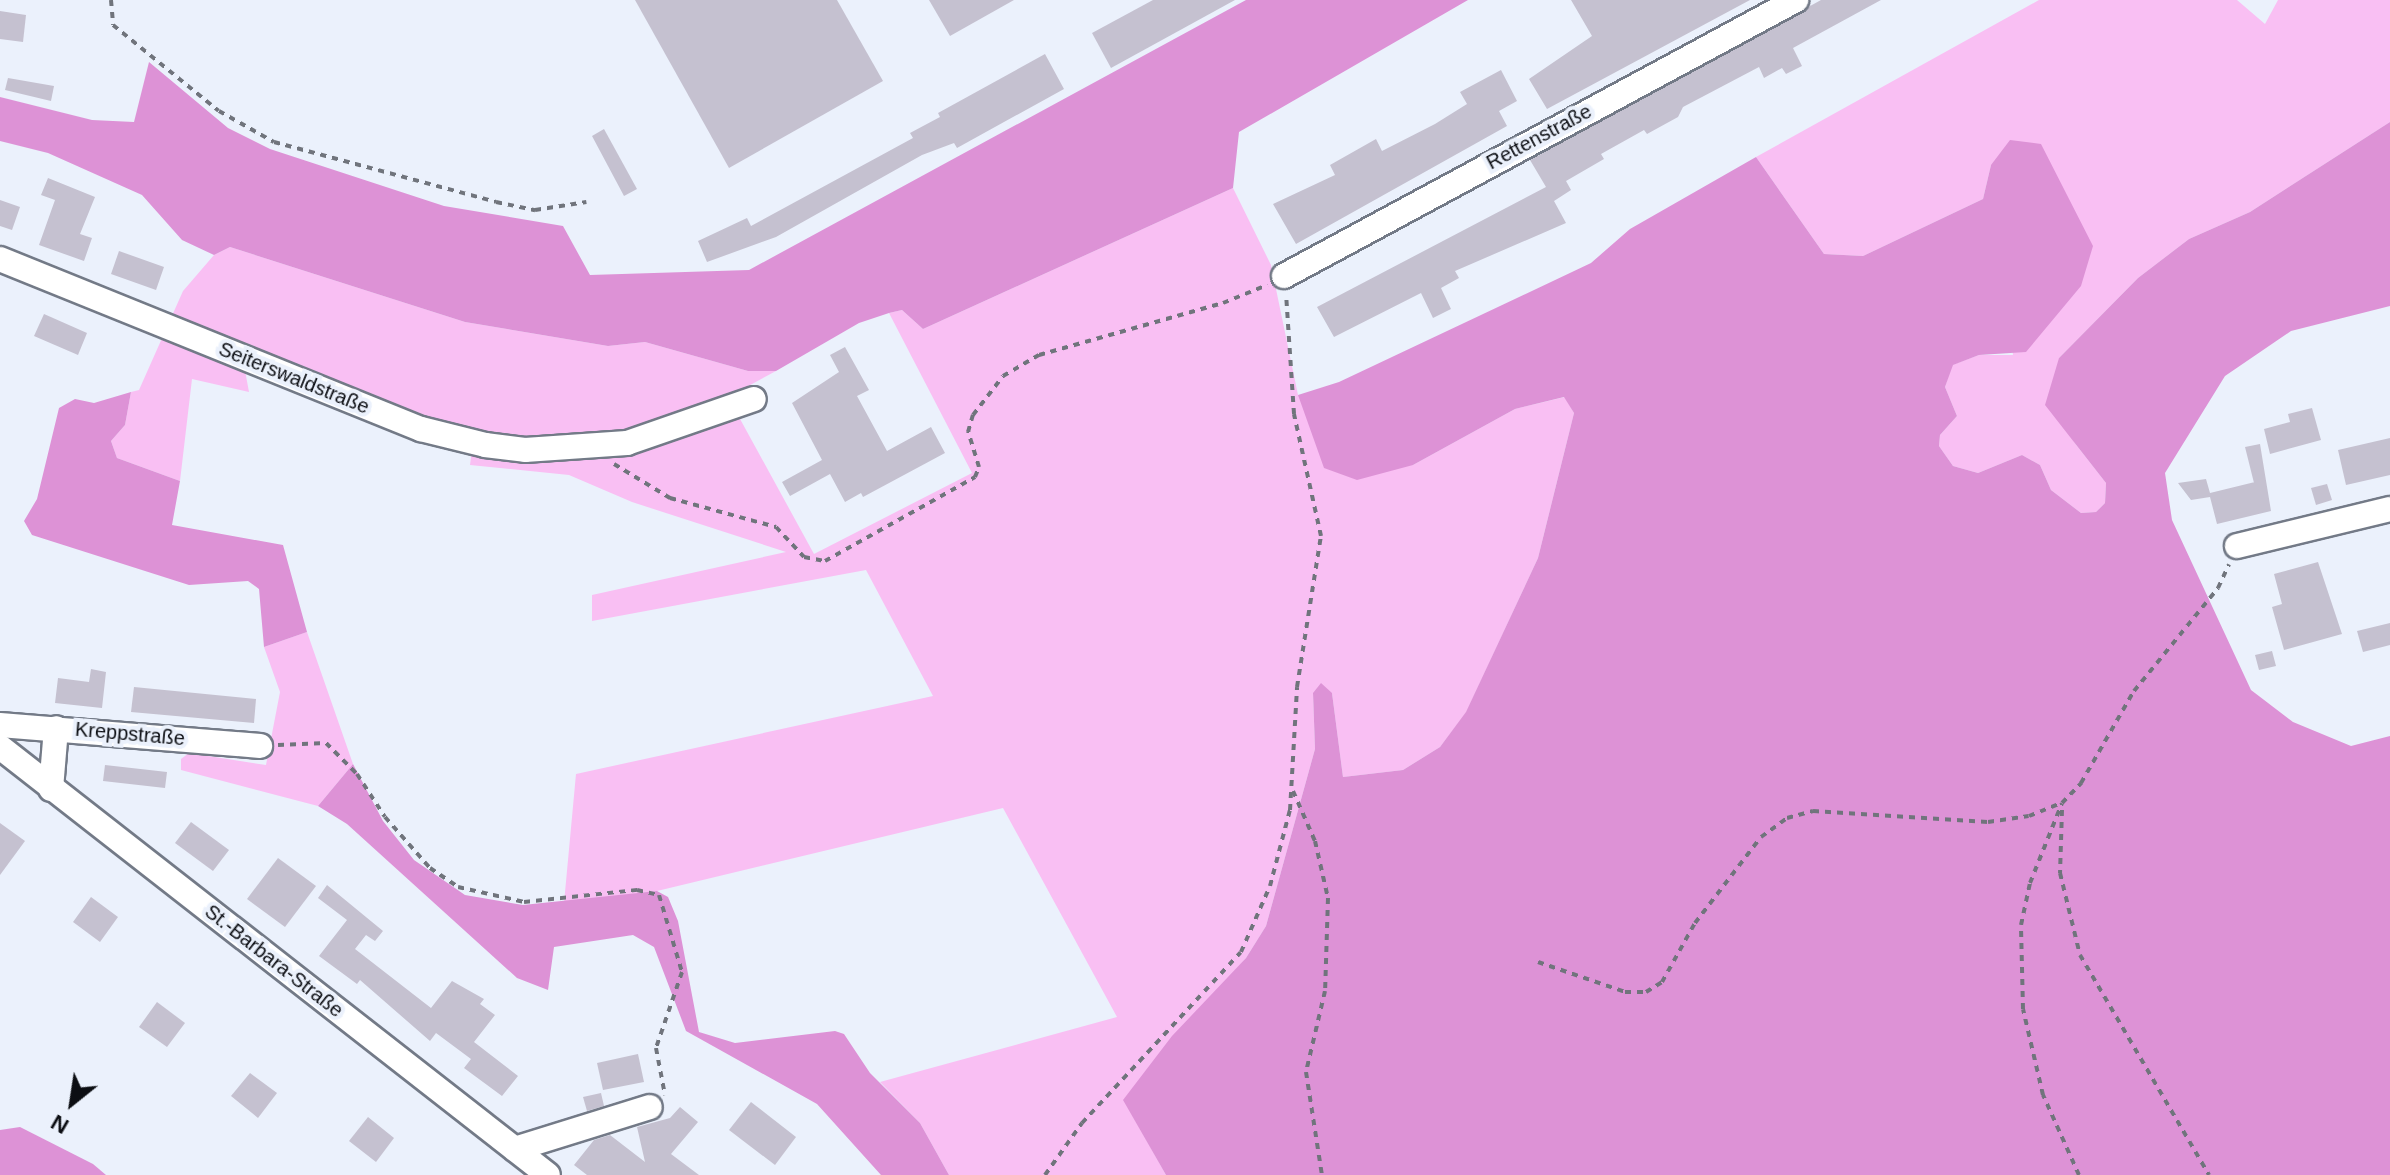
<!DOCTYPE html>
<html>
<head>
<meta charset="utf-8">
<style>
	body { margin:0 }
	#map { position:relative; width:2390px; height:1175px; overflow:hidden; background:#ebf1fc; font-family:Arial,sans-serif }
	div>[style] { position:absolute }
	.green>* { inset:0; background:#f9bff3 }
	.forest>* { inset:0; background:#dd92d6 }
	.building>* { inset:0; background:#c5c1d0 }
	.path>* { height:4px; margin-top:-2px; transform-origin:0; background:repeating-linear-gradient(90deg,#70747c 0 6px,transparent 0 12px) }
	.roads { filter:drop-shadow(2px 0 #737a87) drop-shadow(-2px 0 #737a87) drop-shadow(0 2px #737a87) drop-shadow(0 -2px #737a87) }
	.minor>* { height:24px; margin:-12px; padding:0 12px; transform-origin:12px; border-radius:12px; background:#fff }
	span { translate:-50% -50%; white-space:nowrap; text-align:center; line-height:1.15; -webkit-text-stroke:8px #ebf1fc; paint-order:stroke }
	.street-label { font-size:20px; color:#0c0e13 }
	.north { position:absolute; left:32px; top:1063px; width:80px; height:80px; -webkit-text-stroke:6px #ebf1fc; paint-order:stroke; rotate:210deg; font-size:22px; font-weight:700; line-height:32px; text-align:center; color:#0c0e13 }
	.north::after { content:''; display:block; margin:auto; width:28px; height:36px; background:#0c0e13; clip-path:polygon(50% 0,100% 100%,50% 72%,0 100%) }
</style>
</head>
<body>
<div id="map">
	<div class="green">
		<i style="clip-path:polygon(2039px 0,2237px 0,2265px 24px,2278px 0,2390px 0,2390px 122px,2250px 212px,2189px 239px,2138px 278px,2059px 358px,2074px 442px,2106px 483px,2105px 503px,2096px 512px,2081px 513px,2051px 490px,2040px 465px,2022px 455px,1978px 473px,1953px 466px,1939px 446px,1940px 435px,1957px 416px,1945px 387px,1952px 365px,1979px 355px,2013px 355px,1991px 165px,1983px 199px,1863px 256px,1824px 254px,1756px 157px)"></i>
		<i style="clip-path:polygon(1233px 188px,1271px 265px,1298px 395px,1413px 465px,1515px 409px,1565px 397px,1574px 413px,1538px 558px,1466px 713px,1440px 747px,1403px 770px,1343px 777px,1332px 693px,1313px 693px,1315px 749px,1266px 926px,1246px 958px,1124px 1100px,1166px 1175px,949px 1175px,920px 1123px,880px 1082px,1117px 1017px,1003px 808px,657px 891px,564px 903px,576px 774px,933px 696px,866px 570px,592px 621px,592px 595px,786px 552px,632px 502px,569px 475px,470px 465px,474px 435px,244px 365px,249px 392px,192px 379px,180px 481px,117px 458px,111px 441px,125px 425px,131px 392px,139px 390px,183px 291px,214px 255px,230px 247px,465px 322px,608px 346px,645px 342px,748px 371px,776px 371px,728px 397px,814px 554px,972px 473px,889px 313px,902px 310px,923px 329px)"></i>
		<i style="clip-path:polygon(307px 632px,353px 764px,318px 806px,181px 770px,181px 759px,189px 753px,266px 765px,280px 692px,264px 647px)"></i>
	</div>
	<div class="forest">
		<i style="clip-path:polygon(1246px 0,1468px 0,1239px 132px,1233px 188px,923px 329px,902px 310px,889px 313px,859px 323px,776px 371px,748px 371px,645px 342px,608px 346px,465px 322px,230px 247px,214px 255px,182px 240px,142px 195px,48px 153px,0 141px,0 97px,92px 120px,134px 122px,149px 62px,228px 128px,270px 149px,444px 206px,563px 226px,590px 275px,749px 270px)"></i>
		<i style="clip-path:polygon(2390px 122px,2390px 306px,2291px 331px,2225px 376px,2165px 473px,2172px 520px,2251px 690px,2293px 722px,2351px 746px,2390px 736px,2390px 1175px,1166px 1175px,1123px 1100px,1172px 1036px,1246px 958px,1266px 926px,1315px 749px,1313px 693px,1321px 683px,1332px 693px,1343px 777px,1403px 770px,1440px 747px,1466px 712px,1538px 558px,1574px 413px,1564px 397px,1515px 409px,1413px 465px,1357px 480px,1324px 468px,1298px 395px,1339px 382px,1591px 263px,1630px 229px,1756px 157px,1824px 254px,1863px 256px,1983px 199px,1991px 165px,2010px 140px,2041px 144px,2093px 246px,2081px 286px,2026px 352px,1979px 355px,1953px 365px,1945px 387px,1957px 416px,1940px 435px,1939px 446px,1953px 466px,1978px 473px,2022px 455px,2040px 465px,2051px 490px,2081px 513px,2096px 512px,2105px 503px,2106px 483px,2045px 405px,2059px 358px,2138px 278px,2189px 239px,2250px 212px)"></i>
		<i style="clip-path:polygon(131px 392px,125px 425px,111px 441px,117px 458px,180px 481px,172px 525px,283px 545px,307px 632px,264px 647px,259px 589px,248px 581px,189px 585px,32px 535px,24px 521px,37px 499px,59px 408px,75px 399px,94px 403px)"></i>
		<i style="clip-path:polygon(353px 764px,383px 821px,414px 860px,465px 895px,523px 905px,657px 891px,668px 897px,678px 921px,699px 1032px,735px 1043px,835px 1031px,844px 1034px,870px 1073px,920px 1123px,949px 1175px,881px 1175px,817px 1104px,686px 1031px,654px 947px,633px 935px,554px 947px,548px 990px,517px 978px,347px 824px,318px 806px)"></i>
		<i style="clip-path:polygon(20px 1127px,93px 1164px,106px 1175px,0 1175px,0 1130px)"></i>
	</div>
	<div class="building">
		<i style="clip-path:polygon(635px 0,837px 0,883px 81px,729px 168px)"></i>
		<i style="clip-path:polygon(929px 0,1014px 0,950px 36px)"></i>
		<i style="clip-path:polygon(1153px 0,1235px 0,1111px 68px,1092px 33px)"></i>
		<i style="clip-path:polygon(1571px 0,1750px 0,1547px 109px,1529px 79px,1592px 36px)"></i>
		<i style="clip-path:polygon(1821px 0,1881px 0,1793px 48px,1802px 66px,1786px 74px,1782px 68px,1764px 78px,1759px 67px,1683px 107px,1678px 117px,1647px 134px,1644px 130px,1601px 154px,1604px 159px,1566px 181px,1571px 190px,1554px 201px,1566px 223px,1455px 271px,1459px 278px,1441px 288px,1451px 309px,1433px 318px,1421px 293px,1334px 337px,1317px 307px,1546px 187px,1530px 160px)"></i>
		<i style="clip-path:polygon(0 11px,26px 15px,23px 42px,0 39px)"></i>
		<i style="clip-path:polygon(1045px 54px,1064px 89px,957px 148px,954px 143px,922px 155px,776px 237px,707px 262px,698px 241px,747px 218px,751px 226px,913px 138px,910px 133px,940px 117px,938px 113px)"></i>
		<i style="clip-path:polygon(1501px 70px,1517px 101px,1499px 111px,1507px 126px,1296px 244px,1273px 204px,1335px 175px,1330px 165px,1376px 139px,1382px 151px,1435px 124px,1467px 104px,1460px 92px)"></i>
		<i style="clip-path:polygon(8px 78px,54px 86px,51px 101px,5px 90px)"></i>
		<i style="clip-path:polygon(604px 129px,637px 189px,624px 196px,592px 136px)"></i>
		<i style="clip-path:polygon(48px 178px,95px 197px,80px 234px,92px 238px,84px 261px,39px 245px,55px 200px,41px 195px)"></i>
		<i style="clip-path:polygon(0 200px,20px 207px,12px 230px,0 226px)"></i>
		<i style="clip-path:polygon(119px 251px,164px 267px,156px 290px,111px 274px)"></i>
		<i style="clip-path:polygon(44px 314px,87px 333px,78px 355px,34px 336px)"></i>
		<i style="clip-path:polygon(845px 347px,869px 390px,857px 396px,887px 451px,931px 427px,945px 453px,863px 497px,861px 493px,845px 502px,830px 474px,790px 496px,782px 482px,822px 460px,792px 403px,839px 372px,830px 355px)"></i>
		<i style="clip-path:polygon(2312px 408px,2321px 440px,2270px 454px,2264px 429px,2290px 422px,2288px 414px)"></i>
		<i style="clip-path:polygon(2390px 438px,2390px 475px,2346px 485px,2338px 450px)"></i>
		<i style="clip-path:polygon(2260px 444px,2271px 511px,2217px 524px,2210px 497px,2191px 500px,2178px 483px,2206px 479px,2210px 493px,2259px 481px,2254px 483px,2245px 447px)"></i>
		<i style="clip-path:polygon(2327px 484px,2332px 500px,2316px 505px,2311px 488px)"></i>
		<i style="clip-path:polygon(2318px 562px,2342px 634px,2284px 650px,2272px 607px,2282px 604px,2274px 574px)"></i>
		<i style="clip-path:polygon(2390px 623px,2390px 645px,2363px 652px,2357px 631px)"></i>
		<i style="clip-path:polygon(2272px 651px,2276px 666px,2259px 670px,2255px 655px)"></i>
		<i style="clip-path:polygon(91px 669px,106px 672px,102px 708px,55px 703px,58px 678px,89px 682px)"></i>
		<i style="clip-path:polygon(134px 687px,256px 699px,254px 723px,131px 712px)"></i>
		<i style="clip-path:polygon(105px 765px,167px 772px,165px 788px,103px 781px)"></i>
		<i style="clip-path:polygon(191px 822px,229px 850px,213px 871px,175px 843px)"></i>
		<i style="clip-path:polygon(0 823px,25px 841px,0 875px)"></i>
		<i style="clip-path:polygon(278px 858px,316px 886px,285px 927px,247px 899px)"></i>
		<i style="clip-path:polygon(327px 885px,383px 931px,375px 941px,366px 935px,355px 949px,431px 1008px,452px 981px,484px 999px,480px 1004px,495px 1015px,474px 1042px,518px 1076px,502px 1096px,464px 1068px,471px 1059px,436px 1033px,430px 1041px,360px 980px,357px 984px,319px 956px,347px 920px,318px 898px)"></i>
		<i style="clip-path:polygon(91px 897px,118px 917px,100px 942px,73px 922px)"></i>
		<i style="clip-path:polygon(157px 1002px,185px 1023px,167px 1047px,139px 1027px)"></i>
		<i style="clip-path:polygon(638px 1054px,644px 1082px,603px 1090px,597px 1063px)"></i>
		<i style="clip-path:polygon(250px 1073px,277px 1093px,258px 1118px,231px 1096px)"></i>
		<i style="clip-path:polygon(601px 1093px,604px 1106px,587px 1111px,583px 1097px)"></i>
		<i style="clip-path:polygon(751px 1102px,796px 1137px,775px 1165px,729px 1130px)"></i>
		<i style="clip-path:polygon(680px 1107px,698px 1122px,671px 1154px,699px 1175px,587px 1175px,574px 1165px,594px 1140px,610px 1135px,645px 1162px,637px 1127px,670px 1118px)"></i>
		<i style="clip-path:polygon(368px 1117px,394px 1138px,376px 1162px,349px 1141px)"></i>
	</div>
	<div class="path">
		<i style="left:111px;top:0;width:25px;rotate:85deg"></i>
		<i style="left:113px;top:25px;width:136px;rotate:39.1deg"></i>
		<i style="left:219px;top:111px;width:63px;rotate:29.4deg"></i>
		<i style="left:274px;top:142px;width:230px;rotate:15.1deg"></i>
		<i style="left:496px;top:202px;width:40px;rotate:12deg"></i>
		<i style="left:535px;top:210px;width:52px;rotate:-8.9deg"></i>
		<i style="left:614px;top:464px;width:66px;rotate:31.3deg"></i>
		<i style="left:670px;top:498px;width:110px;rotate:15.3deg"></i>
		<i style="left:776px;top:527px;width:41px;rotate:47deg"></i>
		<i style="left:804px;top:557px;width:21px;rotate:11deg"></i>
		<i style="left:825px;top:561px;width:172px;rotate:-29.2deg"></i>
		<i style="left:975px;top:477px;width:11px;rotate:-68deg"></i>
		<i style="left:979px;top:467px;width:37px;rotate:-107deg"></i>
		<i style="left:968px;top:432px;width:18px;rotate:-74deg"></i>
		<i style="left:973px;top:415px;width:49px;rotate:-52.4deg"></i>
		<i style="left:1003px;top:376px;width:42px;rotate:-30.3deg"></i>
		<i style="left:1039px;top:355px;width:191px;rotate:-15.8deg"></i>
		<i style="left:1223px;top:303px;width:48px;rotate:-22.2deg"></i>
		<i style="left:278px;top:745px;width:48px;rotate:-2.4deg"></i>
		<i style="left:326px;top:743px;width:44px;rotate:45deg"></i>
		<i style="left:357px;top:774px;width:51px;rotate:56.9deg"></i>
		<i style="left:385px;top:817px;width:68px;rotate:48.6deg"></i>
		<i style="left:430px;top:868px;width:34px;rotate:34deg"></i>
		<i style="left:458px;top:887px;width:68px;rotate:12.8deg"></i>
		<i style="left:524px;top:902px;width:114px;rotate:-6.1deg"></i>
		<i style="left:637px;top:890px;width:23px;rotate:13deg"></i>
		<i style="left:659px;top:895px;width:80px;rotate:73.4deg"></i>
		<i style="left:682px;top:972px;width:80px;rotate:108.9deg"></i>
		<i style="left:656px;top:1048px;width:48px;rotate:79.2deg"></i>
		<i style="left:1293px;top:791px;width:55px;rotate:66.3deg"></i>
		<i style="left:1315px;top:841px;width:58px;rotate:77.2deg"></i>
		<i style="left:1328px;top:898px;width:93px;rotate:91.8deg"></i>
		<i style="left:1325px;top:991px;width:83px;rotate:103.2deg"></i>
		<i style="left:1306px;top:1072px;width:104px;rotate:81.2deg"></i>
		<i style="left:2062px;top:810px;width:63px;rotate:91.8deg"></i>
		<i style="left:2060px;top:873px;width:84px;rotate:76.3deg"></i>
		<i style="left:2080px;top:955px;width:255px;rotate:59.6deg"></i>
		<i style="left:1538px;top:962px;width:92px;rotate:19deg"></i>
		<i style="left:1625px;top:992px;width:21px"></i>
		<i style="left:1646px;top:992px;width:19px;rotate:-32deg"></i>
		<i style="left:1662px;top:982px;width:68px;rotate:-60.8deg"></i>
		<i style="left:1695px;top:923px;width:108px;rotate:-52.5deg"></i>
		<i style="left:1761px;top:837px;width:32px;rotate:-36deg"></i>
		<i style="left:1787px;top:818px;width:27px;rotate:-15deg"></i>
		<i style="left:1813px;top:811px;width:175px;rotate:3.6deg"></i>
		<i style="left:1988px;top:822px;width:41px;rotate:-8.3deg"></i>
		<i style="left:2029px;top:816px;width:35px;rotate:-22deg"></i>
		<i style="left:1045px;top:1175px;width:64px;rotate:-54.6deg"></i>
		<i style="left:1082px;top:1123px;width:233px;rotate:-47.1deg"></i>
		<i style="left:1241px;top:952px;width:72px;rotate:-66.3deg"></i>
		<i style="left:1270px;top:886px;width:79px;rotate:-75.3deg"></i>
		<i style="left:1290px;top:810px;width:123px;rotate:-86.7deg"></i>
		<i style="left:1297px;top:687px;width:153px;rotate:-81deg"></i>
		<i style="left:1321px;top:536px;width:125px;rotate:-102.5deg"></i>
		<i style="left:1294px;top:414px;width:120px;rotate:-93.8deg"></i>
		<i style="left:2079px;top:1175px;width:88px;rotate:-114.2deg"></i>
		<i style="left:2043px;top:1095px;width:88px;rotate:-103.1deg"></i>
		<i style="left:2023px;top:1009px;width:84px;rotate:-91.4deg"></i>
		<i style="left:2021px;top:925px;width:43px;rotate:-77.9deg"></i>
		<i style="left:2030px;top:883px;width:86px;rotate:-68.2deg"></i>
		<i style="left:2062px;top:803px;width:28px;rotate:-46deg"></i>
		<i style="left:2081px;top:783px;width:106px;rotate:-60.1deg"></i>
		<i style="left:2134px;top:691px;width:133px;rotate:-50.8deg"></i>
		<i style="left:2218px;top:588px;width:26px;rotate:-65deg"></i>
	</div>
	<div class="roads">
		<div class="minor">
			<i style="left:0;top:259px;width:454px;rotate:22deg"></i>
			<i style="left:421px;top:429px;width:66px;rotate:14deg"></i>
			<i style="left:485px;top:445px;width:40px;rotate:7.1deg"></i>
			<i style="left:525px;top:450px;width:102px;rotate:-3.9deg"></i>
			<i style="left:627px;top:443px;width:134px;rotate:-19.1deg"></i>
			<i style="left:1284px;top:276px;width:582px;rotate:-28.33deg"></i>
			<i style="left:2237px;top:546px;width:157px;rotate:-13.6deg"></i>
			<i style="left:0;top:725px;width:261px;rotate:4.6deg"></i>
			<i style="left:0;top:747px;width:695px;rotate:37.99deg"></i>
			<i style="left:51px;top:789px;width:61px;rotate:-85.3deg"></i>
			<i style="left:515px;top:1149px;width:141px;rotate:-17.3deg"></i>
		</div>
	</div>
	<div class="street-label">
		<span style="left:1539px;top:137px;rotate:-28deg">Rettenstraße</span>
		<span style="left:294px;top:378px;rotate:22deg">Seiterswaldstraße</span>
		<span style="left:130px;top:734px;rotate:5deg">Kreppstraße</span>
		<span style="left:274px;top:961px;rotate:38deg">St.-Barbara-Straße</span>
	</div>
	<div class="north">N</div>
</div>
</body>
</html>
